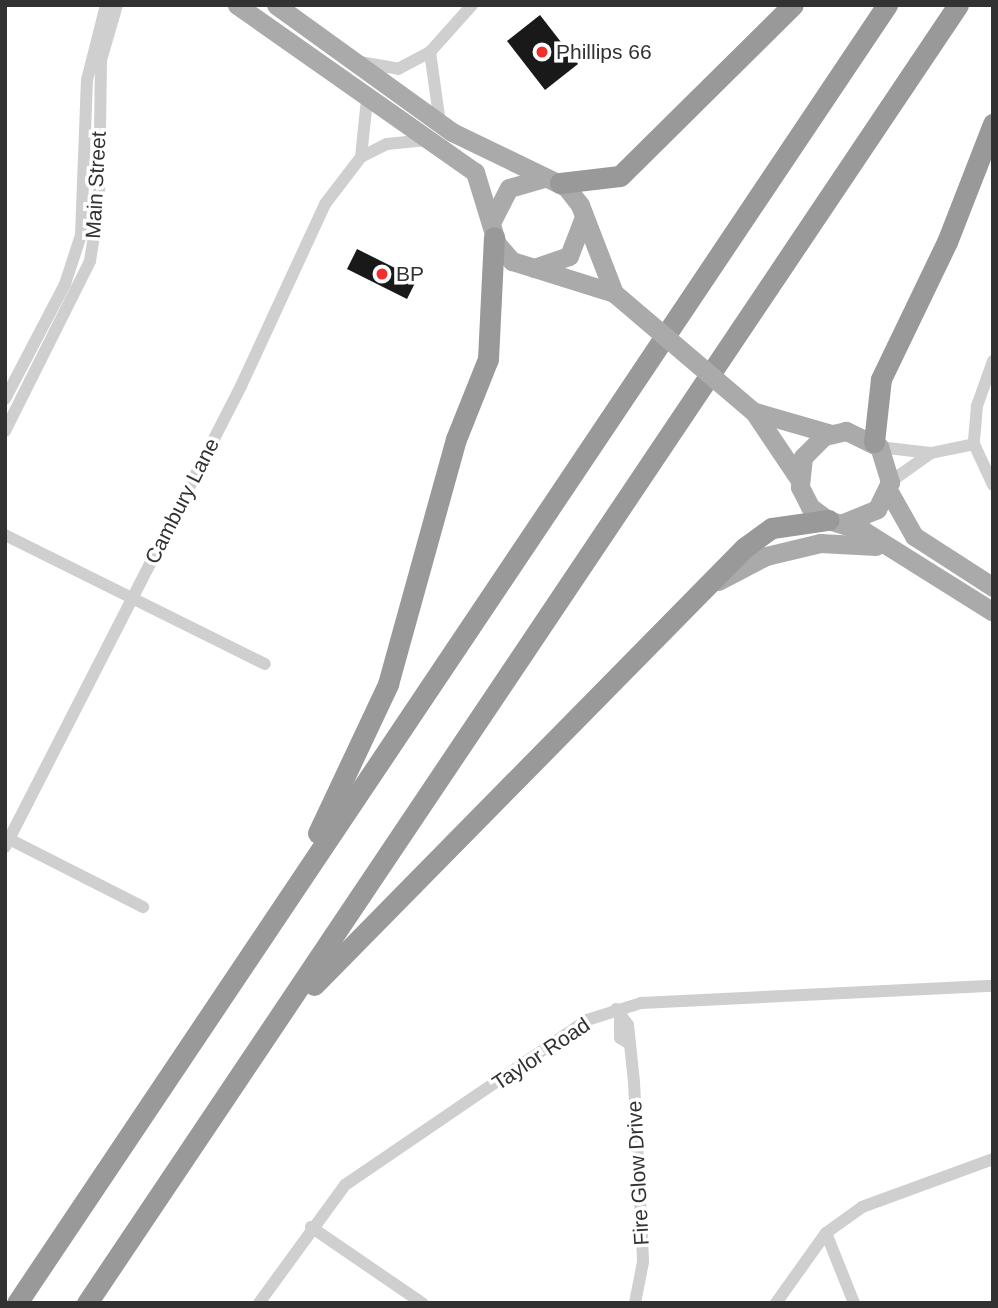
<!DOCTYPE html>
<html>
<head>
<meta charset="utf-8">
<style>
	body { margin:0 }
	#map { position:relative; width:998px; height:1308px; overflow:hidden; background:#fff; font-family:Arial,sans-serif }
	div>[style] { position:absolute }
	.building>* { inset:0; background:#191919 }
	.street>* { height:12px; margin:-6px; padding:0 6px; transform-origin:6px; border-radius:6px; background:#cfcfcf }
	.primary>* { height:19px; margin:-9.5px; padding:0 9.5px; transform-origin:9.5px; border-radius:9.5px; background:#aaa }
	.highway>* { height:21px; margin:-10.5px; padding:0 10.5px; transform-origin:10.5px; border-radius:10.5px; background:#999 }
	.primary-bridge>* { height:19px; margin:-9.5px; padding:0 9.5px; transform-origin:9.5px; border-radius:9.5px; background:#aaa }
	.dots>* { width:19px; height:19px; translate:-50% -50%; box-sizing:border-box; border:4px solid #fff; border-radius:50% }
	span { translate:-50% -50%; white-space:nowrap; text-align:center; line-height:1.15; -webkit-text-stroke:7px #fff; paint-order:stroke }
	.poi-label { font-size:21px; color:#323232 }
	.left { translate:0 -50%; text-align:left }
	.street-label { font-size:21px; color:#323232 }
	.frame { position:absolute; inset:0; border:7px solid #323232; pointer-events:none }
</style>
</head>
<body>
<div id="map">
	<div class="building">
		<i style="clip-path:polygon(540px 15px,578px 64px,545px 90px,507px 41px)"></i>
		<i style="clip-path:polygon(357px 249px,417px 279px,407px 299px,347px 269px)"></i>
	</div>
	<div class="street">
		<i style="left:430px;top:52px;width:72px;rotate:82deg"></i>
		<i style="left:360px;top:62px;width:39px;rotate:10deg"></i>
		<i style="left:398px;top:69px;width:36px;rotate:-28deg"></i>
		<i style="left:430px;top:52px;width:63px;rotate:-48.2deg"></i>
		<i style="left:361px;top:157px;width:58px;rotate:-84.1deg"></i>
		<i style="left:993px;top:361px;width:48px;rotate:109.6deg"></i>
		<i style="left:977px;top:406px;width:38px;rotate:95deg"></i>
		<i style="left:974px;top:444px;width:45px;rotate:65.1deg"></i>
		<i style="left:5px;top:399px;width:130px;rotate:-62.4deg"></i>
		<i style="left:65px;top:284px;width:52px;rotate:-71.9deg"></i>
		<i style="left:81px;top:235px;width:155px;rotate:-87.8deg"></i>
		<i style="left:87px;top:80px;width:77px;rotate:-75.8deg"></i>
		<i style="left:5px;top:431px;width:190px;rotate:-63.4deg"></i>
		<i style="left:90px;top:261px;width:58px;rotate:-81deg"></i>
		<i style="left:99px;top:204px;width:144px;rotate:-89.2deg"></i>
		<i style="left:101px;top:60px;width:57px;rotate:-73.8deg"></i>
		<i style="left:879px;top:447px;width:52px;rotate:6.6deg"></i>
		<i style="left:931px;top:453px;width:44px;rotate:-11.8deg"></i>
		<i style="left:890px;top:482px;width:50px;rotate:-35.3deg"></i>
		<i style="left:5px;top:535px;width:290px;rotate:26.4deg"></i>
		<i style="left:5px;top:837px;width:155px;rotate:26.9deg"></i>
		<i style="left:5px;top:847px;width:518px;rotate:-62.89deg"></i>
		<i style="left:241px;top:386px;width:200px;rotate:-65.2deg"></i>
		<i style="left:325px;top:204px;width:59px;rotate:-52.5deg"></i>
		<i style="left:361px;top:157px;width:29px;rotate:-27deg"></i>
		<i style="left:387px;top:144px;width:40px;rotate:-5.7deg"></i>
		<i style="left:616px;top:1009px;width:20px;rotate:53deg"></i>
		<i style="left:628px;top:1025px;width:57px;rotate:84deg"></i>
		<i style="left:634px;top:1082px;width:180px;rotate:87.1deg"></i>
		<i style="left:643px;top:1262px;width:42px;rotate:101deg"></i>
		<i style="left:620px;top:1019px;width:19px;rotate:90deg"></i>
		<i style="left:620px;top:1038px;width:9px;rotate:32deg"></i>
		<i style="left:311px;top:1227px;width:135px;rotate:34.4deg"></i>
		<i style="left:826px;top:1233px;width:75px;rotate:68.2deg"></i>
		<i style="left:259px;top:1303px;width:146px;rotate:-53.9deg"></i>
		<i style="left:345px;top:1185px;width:293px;rotate:-34.3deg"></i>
		<i style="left:587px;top:1020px;width:57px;rotate:-17.5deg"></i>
		<i style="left:641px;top:1003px;width:352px;rotate:-2.8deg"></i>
		<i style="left:776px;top:1303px;width:86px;rotate:-54.5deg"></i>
		<i style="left:826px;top:1233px;width:44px;rotate:-35.8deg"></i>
		<i style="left:862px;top:1207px;width:140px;rotate:-20.1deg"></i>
	</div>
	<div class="primary">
		<i style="left:237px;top:5px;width:291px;rotate:35.1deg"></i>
		<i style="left:475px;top:172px;width:75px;rotate:73deg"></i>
		<i style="left:497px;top:244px;width:23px;rotate:49deg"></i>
		<i style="left:512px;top:261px;width:107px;rotate:17.4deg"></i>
		<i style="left:276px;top:5px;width:217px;rotate:35.8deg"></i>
		<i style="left:452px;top:132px;width:127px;rotate:25.8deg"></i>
		<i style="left:566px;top:187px;width:23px;rotate:52deg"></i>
		<i style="left:580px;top:205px;width:94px;rotate:68.9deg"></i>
		<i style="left:492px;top:221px;width:37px;rotate:-63deg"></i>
		<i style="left:509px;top:188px;width:36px;rotate:-16deg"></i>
		<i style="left:534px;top:268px;width:37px;rotate:-19deg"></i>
		<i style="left:569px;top:256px;width:40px;rotate:-69deg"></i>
		<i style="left:754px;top:412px;width:81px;rotate:56.1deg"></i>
		<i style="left:755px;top:412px;width:79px;rotate:16.1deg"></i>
		<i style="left:888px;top:490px;width:53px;rotate:60.5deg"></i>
		<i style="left:914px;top:536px;width:94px;rotate:32.8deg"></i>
		<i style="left:843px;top:523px;width:37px;rotate:-22deg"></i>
		<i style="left:877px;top:509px;width:30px;rotate:-64deg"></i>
		<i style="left:890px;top:482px;width:37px;rotate:-107deg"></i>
		<i style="left:879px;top:447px;width:37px;rotate:-154deg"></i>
		<i style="left:846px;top:431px;width:23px;rotate:167deg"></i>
		<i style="left:824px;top:436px;width:30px;rotate:135deg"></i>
		<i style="left:803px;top:457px;width:30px;rotate:96deg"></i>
		<i style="left:800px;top:487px;width:22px;rotate:63deg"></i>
		<i style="left:810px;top:507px;width:22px;rotate:36deg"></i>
		<i style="left:828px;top:520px;width:38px;rotate:17deg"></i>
		<i style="left:864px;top:531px;width:152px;rotate:32.1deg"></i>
		<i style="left:718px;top:581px;width:54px;rotate:-27.5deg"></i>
		<i style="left:766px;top:556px;width:56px;rotate:-13.5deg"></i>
		<i style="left:820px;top:543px;width:56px;rotate:3.1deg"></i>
	</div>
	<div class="highway">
		<i style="left:560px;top:183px;width:60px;rotate:-6.7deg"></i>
		<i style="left:620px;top:176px;width:243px;rotate:-44.7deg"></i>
		<i style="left:874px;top:442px;width:63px;rotate:-83.7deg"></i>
		<i style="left:881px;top:379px;width:152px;rotate:-64.3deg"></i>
		<i style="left:947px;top:242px;width:127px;rotate:-68.7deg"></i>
		<i style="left:318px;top:833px;width:165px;rotate:-64.8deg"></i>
		<i style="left:388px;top:684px;width:254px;rotate:-74.5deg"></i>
		<i style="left:456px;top:439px;width:86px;rotate:-68.2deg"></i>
		<i style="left:488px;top:359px;width:122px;rotate:-87.2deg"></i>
		<i style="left:314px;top:985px;width:613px;rotate:-45.46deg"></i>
		<i style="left:744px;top:548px;width:34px;rotate:-36deg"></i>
		<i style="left:772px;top:528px;width:57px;rotate:-8.1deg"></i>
		<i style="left:17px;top:1303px;width:1563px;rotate:-56.17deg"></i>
		<i style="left:87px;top:1303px;width:1563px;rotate:-56.14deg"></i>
	</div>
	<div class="primary-bridge">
		<i style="left:614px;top:293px;width:184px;rotate:40.4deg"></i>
	</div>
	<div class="dots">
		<i style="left:542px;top:52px;background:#f22d2b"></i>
		<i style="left:382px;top:274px;background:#f22d2b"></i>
	</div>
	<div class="poi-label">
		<span class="left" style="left:556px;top:52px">Phillips 66</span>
		<span class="left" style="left:396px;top:274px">BP</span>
	</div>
	<div class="street-label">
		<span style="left:96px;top:185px;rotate:-87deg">Main Street</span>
		<span style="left:182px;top:501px;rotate:-63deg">Cambury Lane</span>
		<span style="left:541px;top:1054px;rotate:-34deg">Taylor Road</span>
		<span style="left:638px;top:1173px;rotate:-93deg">Fire Glow Drive</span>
	</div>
	<div class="frame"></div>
</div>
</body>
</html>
